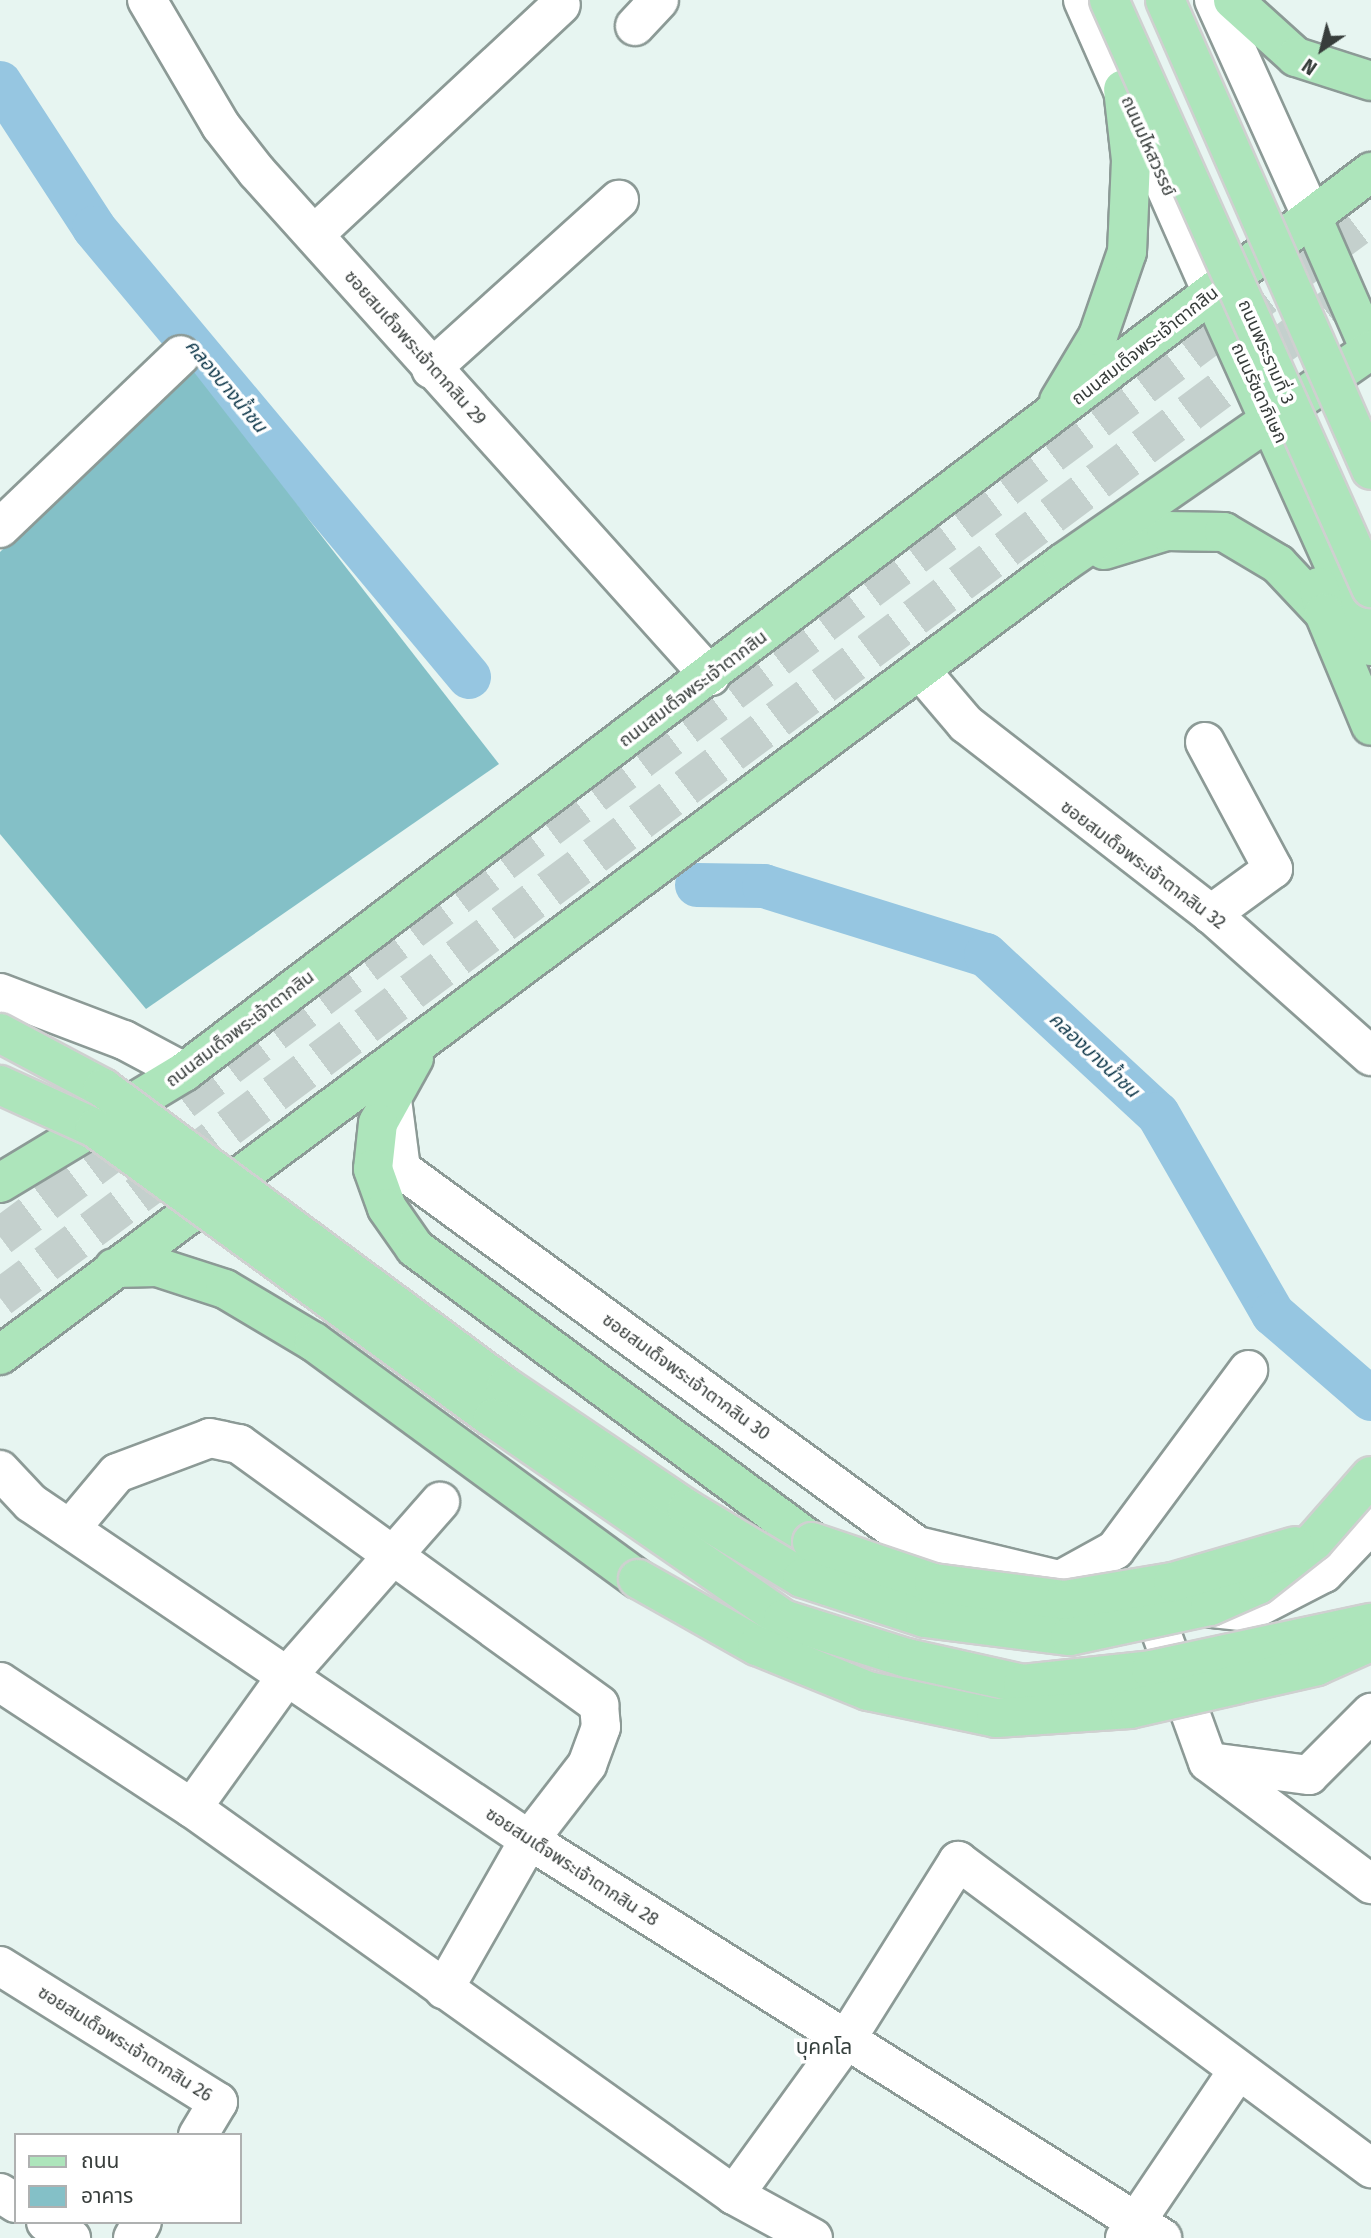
<!DOCTYPE html>
<html>
<head>
<meta charset="utf-8">
<style>
	body { margin:0 }
	#map { position:relative; width:1371px; height:2238px; overflow:hidden; background:#e7f5f1; font-family:"Fira Sans","Noto Sans Thai",sans-serif }
	div>[style] { position:absolute }
	.canal>* { height:44px; margin:-22px; padding:0 22px; transform-origin:22px; border-radius:22px; background:#96c6e1 }
	.building>* { inset:0; background:#84c0c7 }
	.primary-tunnel>* { height:38px; margin-top:-19px; transform-origin:0; background:repeating-linear-gradient(90deg,#c4d0cd 0 38px,transparent 0 57px) }
	.roads { filter:drop-shadow(2px 0 #8c9a96) drop-shadow(-2px 0 #8c9a96) drop-shadow(0 2px #8c9a96) drop-shadow(0 -2px #8c9a96) }
	.minor>* { height:38px; margin:-19px; padding:0 19px; transform-origin:19px; border-radius:19px; background:#fff }
	.secondary>* { height:38px; margin:-19px; padding:0 19px; transform-origin:19px; border-radius:19px; background:#fff }
	.primary>* { height:38px; margin:-19px; padding:0 19px; transform-origin:19px; border-radius:19px; background:#ade5bb }
	.bridges { filter:drop-shadow(2px 0 #cfd0d0) drop-shadow(-2px 0 #cfd0d0) drop-shadow(0 2px #cfd0d0) drop-shadow(0 -2px #cfd0d0) }
	.primary-bridge>* { height:38px; margin:-19px; padding:0 19px; transform-origin:19px; border-radius:19px; background:#ade5bb }
	span { translate:-50% -50%; white-space:nowrap; text-align:center; line-height:1.15; -webkit-text-stroke:7px #fff; paint-order:stroke }
	.street-label { font-size:18px; color:#373d3b }
	.water-label { font-size:19px; color:#0a3447; font-style:italic }
	.quarter-label { font-size:21px; color:#36413e }
	.legend { position:absolute; left:14px; top:2133px; width:228px; height:91px; box-sizing:border-box; background:#fff; border:2px solid #afb1b1; margin:0; padding:9px 12px; list-style:none; font-size:21px; color:#373d3b }
	.legend li { display:flex; align-items:center; gap:14px; height:35px }
	.legend b { width:35px; border:2px solid #afb1b1 }
	.north { position:absolute; left:1287px; top:14px; width:70px; height:70px; -webkit-text-stroke:5px #fff; paint-order:stroke; rotate:215deg; font-size:19px; font-weight:700; line-height:28px; text-align:center; color:#373d3b }
	.north::after { content:''; display:block; margin:auto; width:24px; height:32px; background:#373d3b; clip-path:polygon(50% 0,100% 100%,50% 72%,0 100%) }
</style>
</head>
<body>
<div id="map">
	<div class="canal">
		<i style="left:0;top:83px;width:173px;rotate:57deg"></i>
		<i style="left:94px;top:228px;width:585px;rotate:50.13deg"></i>
		<i style="left:697px;top:885px;width:67px;rotate:0.9deg"></i>
		<i style="left:764px;top:886px;width:232px;rotate:17.3deg"></i>
		<i style="left:986px;top:955px;width:234px;rotate:42.8deg"></i>
		<i style="left:1158px;top:1114px;width:231px;rotate:60.1deg"></i>
		<i style="left:1273px;top:1314px;width:130px;rotate:40.9deg"></i>
	</div>
	<div class="building">
		<i style="clip-path:polygon(190px 367px,499px 764px,146px 1009px,0 834px,0 552px)"></i>
	</div>
	<div class="primary-tunnel">
		<i style="left:0;top:1237px;width:1709px;rotate:-36.65deg"></i>
		<i style="left:0;top:1298px;width:1709px;rotate:-36.65deg"></i>
	</div>
	<div class="roads">
		<div class="minor">
			<i style="left:147px;top:0;width:146px;rotate:59.6deg"></i>
			<i style="left:221px;top:126px;width:58px;rotate:52deg"></i>
			<i style="left:257px;top:172px;width:678px;rotate:48.05deg"></i>
			<i style="left:635px;top:26px;width:35px;rotate:-47deg"></i>
			<i style="left:315px;top:234px;width:336px;rotate:-43deg"></i>
			<i style="left:431px;top:369px;width:253px;rotate:-42deg"></i>
			<i style="left:0;top:528px;width:250px;rotate:-43.7deg"></i>
			<i style="left:920px;top:670px;width:71px;rotate:49.6deg"></i>
			<i style="left:966px;top:724px;width:310px;rotate:37.8deg"></i>
			<i style="left:1211px;top:914px;width:214px;rotate:41.6deg"></i>
			<i style="left:1205px;top:742px;width:144px;rotate:61.8deg"></i>
			<i style="left:1273px;top:869px;width:77px;rotate:144deg"></i>
			<i style="left:0;top:993px;width:133px;rotate:20.8deg"></i>
			<i style="left:124px;top:1040px;width:68px;rotate:28.1deg"></i>
			<i style="left:391px;top:1092px;width:78px;rotate:82.6deg"></i>
			<i style="left:401px;top:1169px;width:639px;rotate:36.15deg"></i>
			<i style="left:917px;top:1546px;width:240px;rotate:13.5deg"></i>
			<i style="left:1150px;top:1602px;width:170px;rotate:70.1deg"></i>
			<i style="left:1208px;top:1762px;width:204px;rotate:36.8deg"></i>
			<i style="left:0;top:1470px;width:45px;rotate:46.8deg"></i>
			<i style="left:31px;top:1503px;width:601px;rotate:34.09deg"></i>
			<i style="left:529px;top:1840px;width:748px;rotate:32.16deg"></i>
			<i style="left:70px;top:1529px;width:73px;rotate:-50deg"></i>
			<i style="left:117px;top:1473px;width:99px;rotate:-20.6deg"></i>
			<i style="left:210px;top:1438px;width:30px;rotate:12deg"></i>
			<i style="left:239px;top:1444px;width:445px;rotate:35.9deg"></i>
			<i style="left:599px;top:1705px;width:22px;rotate:85deg"></i>
			<i style="left:601px;top:1727px;width:40px;rotate:110.2deg"></i>
			<i style="left:587px;top:1765px;width:95px;rotate:127.7deg"></i>
			<i style="left:529px;top:1840px;width:172px;rotate:119.7deg"></i>
			<i style="left:1057px;top:1582px;width:66px;rotate:-28.9deg"></i>
			<i style="left:1115px;top:1550px;width:224px;rotate:-53.5deg"></i>
			<i style="left:1194px;top:1606px;width:54px;rotate:6.3deg"></i>
			<i style="left:1248px;top:1612px;width:85px;rotate:-27.2deg"></i>
			<i style="left:1324px;top:1573px;width:68px;rotate:-46.2deg"></i>
			<i style="left:0;top:1682px;width:230px;rotate:33.3deg"></i>
			<i style="left:192px;top:1808px;width:666px;rotate:35.53deg"></i>
			<i style="left:734px;top:2195px;width:90px;rotate:28.6deg"></i>
			<i style="left:1210px;top:1762px;width:100px;rotate:7.5deg"></i>
			<i style="left:1309px;top:1775px;width:88px;rotate:-45deg"></i>
			<i style="left:192px;top:1808px;width:163px;rotate:-54.3deg"></i>
			<i style="left:287px;top:1676px;width:232px;rotate:-48.7deg"></i>
			<i style="left:0;top:1966px;width:257px;rotate:32deg"></i>
			<i style="left:218px;top:2102px;width:39px;rotate:121deg"></i>
			<i style="left:0;top:2193px;width:19px;rotate:32deg"></i>
			<i style="left:734px;top:2195px;width:188px;rotate:-54.1deg"></i>
			<i style="left:844px;top:2043px;width:215px;rotate:-57.9deg"></i>
			<i style="left:958px;top:1861px;width:515px;rotate:36.62deg"></i>
			<i style="left:46px;top:2222px;width:30px;rotate:33deg"></i>
			<i style="left:133px;top:2238px;width:18px;rotate:-61deg"></i>
			<i style="left:1125px;top:2238px;width:200px;rotate:-56deg"></i>
		</div>
		<div class="secondary">
			<i style="left:1083px;top:0;width:320px;rotate:66.2deg"></i>
			<i style="left:1214px;top:0;width:238px;rotate:65.7deg"></i>
		</div>
		<div class="primary">
			<i style="left:1233px;top:0;width:85px;rotate:42.1deg"></i>
			<i style="left:1296px;top:57px;width:79px;rotate:17.7deg"></i>
			<i style="left:1312px;top:217px;width:147px;rotate:66.4deg"></i>
			<i style="left:1212px;top:293px;width:387px;rotate:65.8deg"></i>
			<i style="left:1059px;top:401px;width:76px;rotate:-59deg"></i>
			<i style="left:1098px;top:336px;width:89px;rotate:-71deg"></i>
			<i style="left:1127px;top:252px;width:92px;rotate:-87.5deg"></i>
			<i style="left:1131px;top:160px;width:71px;rotate:-96.4deg"></i>
			<i style="left:1104px;top:550px;width:65px;rotate:-17deg"></i>
			<i style="left:1166px;top:531px;width:58px;rotate:1deg"></i>
			<i style="left:1224px;top:532px;width:63px;rotate:30.7deg"></i>
			<i style="left:1278px;top:564px;width:67px;rotate:46.8deg"></i>
			<i style="left:1319px;top:587px;width:26px;rotate:79deg"></i>
			<i style="left:1324px;top:613px;width:122px;rotate:67.4deg"></i>
			<i style="left:414px;top:1058px;width:74px;rotate:119deg"></i>
			<i style="left:378px;top:1123px;width:46px;rotate:96.2deg"></i>
			<i style="left:373px;top:1169px;width:41px;rotate:70.3deg"></i>
			<i style="left:387px;top:1208px;width:49px;rotate:55deg"></i>
			<i style="left:415px;top:1248px;width:494px;rotate:36.5deg"></i>
			<i style="left:0;top:1183px;width:215px;rotate:-31.1deg"></i>
			<i style="left:184px;top:1072px;width:1490px;rotate:-37.17deg"></i>
			<i style="left:114px;top:1268px;width:43px;rotate:-1.3deg"></i>
			<i style="left:157px;top:1267px;width:71px;rotate:17.9deg"></i>
			<i style="left:225px;top:1289px;width:104px;rotate:30.8deg"></i>
			<i style="left:314px;top:1342px;width:401px;rotate:36.2deg"></i>
			<i style="left:0;top:1355px;width:1326px;rotate:-36.69deg"></i>
			<i style="left:1063px;top:563px;width:374px;rotate:-34.7deg"></i>
		</div>
	</div>
	<div class="bridges">
		<div class="primary-bridge">
			<i style="left:1109px;top:0;width:644px;rotate:65.98deg"></i>
			<i style="left:1165px;top:0;width:513px;rotate:66.33deg"></i>
			<i style="left:0;top:1033px;width:117px;rotate:28.1deg"></i>
			<i style="left:103px;top:1088px;width:502px;rotate:36.57deg"></i>
			<i style="left:506px;top:1387px;width:218px;rotate:34deg"></i>
			<i style="left:687px;top:1509px;width:134px;rotate:31deg"></i>
			<i style="left:802px;top:1578px;width:129px;rotate:18deg"></i>
			<i style="left:925px;top:1618px;width:146px;rotate:7.1deg"></i>
			<i style="left:1070px;top:1636px;width:143px;rotate:-12.1deg"></i>
			<i style="left:1210px;top:1606px;width:52px;rotate:-23.6deg"></i>
			<i style="left:1258px;top:1585px;width:71px;rotate:-38.2deg"></i>
			<i style="left:1314px;top:1541px;width:86px;rotate:-48.8deg"></i>
			<i style="left:0;top:1085px;width:104px;rotate:24.4deg"></i>
			<i style="left:95px;top:1128px;width:492px;rotate:36.1deg"></i>
			<i style="left:493px;top:1418px;width:353px;rotate:34.7deg"></i>
			<i style="left:783px;top:1619px;width:130px;rotate:17.5deg"></i>
			<i style="left:907px;top:1658px;width:119px;rotate:12.6deg"></i>
			<i style="left:1023px;top:1684px;width:129px;rotate:-6.2deg"></i>
			<i style="left:1151px;top:1670px;width:225px;rotate:-12.1deg"></i>
			<i style="left:812px;top:1542px;width:129px;rotate:18.6deg"></i>
			<i style="left:934px;top:1583px;width:132px;rotate:7.4deg"></i>
			<i style="left:1065px;top:1600px;width:109px;rotate:-9.5deg"></i>
			<i style="left:1173px;top:1582px;width:127px;rotate:-16.4deg"></i>
			<i style="left:638px;top:1579px;width:137px;rotate:29.4deg"></i>
			<i style="left:757px;top:1646px;width:120px;rotate:22.1deg"></i>
			<i style="left:868px;top:1691px;width:131px;rotate:11.9deg"></i>
			<i style="left:996px;top:1718px;width:134px;rotate:-3.8deg"></i>
			<i style="left:1130px;top:1709px;width:192px;rotate:-12.9deg"></i>
			<i style="left:1317px;top:1666px;width:59px;rotate:-24deg"></i>
		</div>
	</div>
	<div class="street-label">
		<span style="left:1148px;top:146px;rotate:66deg">ถนนมไหสวรรย์</span>
		<span style="left:1145px;top:346px;rotate:-38deg">ถนนสมเด็จพระเจ้าตากสิน</span>
		<span style="left:415px;top:348px;rotate:48deg">ซอยสมเด็จพระเจ้าตากสิน 29</span>
		<span style="left:1266px;top:352px;rotate:66deg">ถนนพระรามที่ 3</span>
		<span style="left:1259px;top:393px;rotate:65deg">ถนนรัชดาภิเษก</span>
		<span style="left:693px;top:689px;rotate:-37deg">ถนนสมเด็จพระเจ้าตากสิน</span>
		<span style="left:1143px;top:865px;rotate:37deg">ซอยสมเด็จพระเจ้าตากสิน 32</span>
		<span style="left:240px;top:1029px;rotate:-37deg">ถนนสมเด็จพระเจ้าตากสิน</span>
		<span style="left:686px;top:1377px;rotate:36deg">ซอยสมเด็จพระเจ้าตากสิน 30</span>
		<span style="left:572px;top:1867px;rotate:33deg">ซอยสมเด็จพระเจ้าตากสิน 28</span>
		<span style="left:125px;top:2044px;rotate:32deg">ซอยสมเด็จพระเจ้าตากสิน 26</span>
	</div>
	<div class="water-label">
		<span style="left:226px;top:386px;rotate:50deg">คลองบางน้ำชน</span>
		<span style="left:1094px;top:1055px;rotate:43deg">คลองบางน้ำชน</span>
	</div>
	<div class="quarter-label">
		<span style="left:824px;top:2047px">บุคคโล</span>
	</div>
	<ul class="legend">
	<li><b style="height:9px;background:#ade5bb"></b>ถนน</li>
	<li><b style="height:19px;background:#84c0c7"></b>อาคาร</li>
	</ul>
	<div class="north">N</div>
</div>
</body>
</html>
